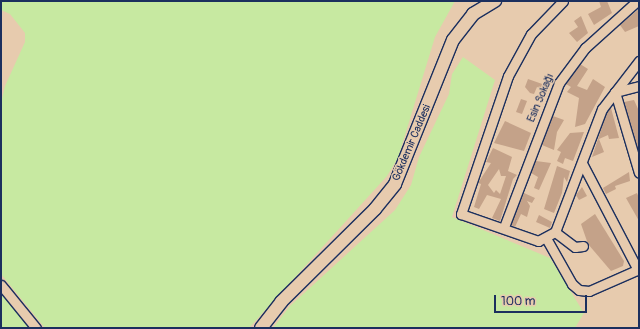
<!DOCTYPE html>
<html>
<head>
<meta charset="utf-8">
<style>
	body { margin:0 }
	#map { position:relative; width:640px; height:329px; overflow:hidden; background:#e7cbae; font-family:Pangolin,sans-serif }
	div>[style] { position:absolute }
	.green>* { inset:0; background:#c7e9a1 }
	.building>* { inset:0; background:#c4a289 }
	.roads { filter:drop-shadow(1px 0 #1b2f5e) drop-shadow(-1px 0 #1b2f5e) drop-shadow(0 1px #1b2f5e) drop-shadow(0 -1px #1b2f5e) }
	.minor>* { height:9px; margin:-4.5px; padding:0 4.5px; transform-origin:4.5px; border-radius:4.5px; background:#e7cbae }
	.major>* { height:12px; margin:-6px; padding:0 6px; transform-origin:6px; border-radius:6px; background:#e7cbae }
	span { translate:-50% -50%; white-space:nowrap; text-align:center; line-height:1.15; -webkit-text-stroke:3px #e7cbae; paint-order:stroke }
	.street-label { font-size:11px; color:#1b2f5e }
	.frame { position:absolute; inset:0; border:2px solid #1b2f5e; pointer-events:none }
	.scale { position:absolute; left:494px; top:295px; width:93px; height:18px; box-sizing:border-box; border:2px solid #1b2f5e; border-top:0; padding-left:5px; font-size:12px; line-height:14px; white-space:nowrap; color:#1b2f5e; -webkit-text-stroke:3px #e7cbae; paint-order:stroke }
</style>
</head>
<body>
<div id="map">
	<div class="green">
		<i style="clip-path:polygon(1px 1px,455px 1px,435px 37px,398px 158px,387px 176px,249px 328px,45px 328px,1px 274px,1px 103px,5px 86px,25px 42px,25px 33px,10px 14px,1px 10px)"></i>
		<i style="clip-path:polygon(463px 57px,495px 80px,452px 217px,550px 258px,584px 313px,575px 328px,273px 328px,290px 306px,395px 210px,411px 185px,419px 157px,449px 94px,452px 74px)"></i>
		<i style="clip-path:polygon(1px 292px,22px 317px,30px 328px,1px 328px)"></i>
	</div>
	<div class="building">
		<i style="clip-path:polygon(599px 1px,607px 1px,612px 13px,594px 25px,588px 14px,601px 7px)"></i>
		<i style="clip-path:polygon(639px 9px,639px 26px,625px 32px,620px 25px)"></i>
		<i style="clip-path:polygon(581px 16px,588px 33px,577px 42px,569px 33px,578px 27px,574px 21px)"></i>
		<i style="clip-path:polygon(580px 64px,588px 69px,577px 86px,587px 90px,593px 79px,605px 87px,585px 124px,575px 127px,579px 98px,567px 92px,571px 87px,566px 84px)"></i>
		<i style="clip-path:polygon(528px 79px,548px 86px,546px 92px,537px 87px,534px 94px,530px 93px,525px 87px)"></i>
		<i style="clip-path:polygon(521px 99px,527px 101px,522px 114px,516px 112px)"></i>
		<i style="clip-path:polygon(634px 100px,639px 111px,639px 152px,624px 102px)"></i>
		<i style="clip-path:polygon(611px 108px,619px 138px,609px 139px,608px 135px,599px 139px,604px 152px,592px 157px,607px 112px)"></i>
		<i style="clip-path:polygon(553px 116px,564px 120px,557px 132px,554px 150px,542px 145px)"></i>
		<i style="clip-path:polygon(505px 121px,531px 133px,524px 151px,494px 143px)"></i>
		<i style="clip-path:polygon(584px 132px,573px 161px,565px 158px,563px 164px,557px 161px,561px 152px,557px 150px,570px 133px)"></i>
		<i style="clip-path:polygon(evenodd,493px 148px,512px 157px,508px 171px,517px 175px,513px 179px,500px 221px,492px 218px,501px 199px,487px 195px,479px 209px,474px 207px,481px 184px,478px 183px,491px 163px,486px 162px,493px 148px,499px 169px,501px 176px,506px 176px,500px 194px,496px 190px,494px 193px,488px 185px,499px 169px)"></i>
		<i style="clip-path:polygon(536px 161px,551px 163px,539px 190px,534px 188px,538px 177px,531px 173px)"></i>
		<i style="clip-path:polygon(557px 166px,570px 171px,567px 182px,564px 177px,562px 193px,554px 213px,544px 209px)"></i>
		<i style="clip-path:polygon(629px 172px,630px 181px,615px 186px,616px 189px,606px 194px,603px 188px)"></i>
		<i style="clip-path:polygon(582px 187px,587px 196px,579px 200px,576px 195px)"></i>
		<i style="clip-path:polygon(524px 193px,535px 198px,532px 203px,527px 201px,530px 206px,527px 217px,521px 214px,515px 227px,511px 225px)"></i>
		<i style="clip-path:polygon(637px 193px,639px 198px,639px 221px,626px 198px)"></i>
		<i style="clip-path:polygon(595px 214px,624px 261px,623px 266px,611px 271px,588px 244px,581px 224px)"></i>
		<i style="clip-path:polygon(539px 215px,552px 222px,550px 228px,536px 222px)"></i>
	</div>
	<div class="roads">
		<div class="minor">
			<i style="left:563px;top:1px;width:46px;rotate:134.1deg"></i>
			<i style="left:531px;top:34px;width:48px;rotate:118.7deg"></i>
			<i style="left:508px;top:76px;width:146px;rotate:108.8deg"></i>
			<i style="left:461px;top:214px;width:82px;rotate:19.3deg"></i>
			<i style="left:538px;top:241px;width:19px;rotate:-28deg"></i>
			<i style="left:555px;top:232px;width:132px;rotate:-69.1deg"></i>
			<i style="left:602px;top:109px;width:61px;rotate:-52.4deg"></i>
			<i style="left:639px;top:86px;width:25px;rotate:166deg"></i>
			<i style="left:615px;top:92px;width:84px;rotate:73.5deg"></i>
			<i style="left:582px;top:163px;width:121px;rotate:62.4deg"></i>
			<i style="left:504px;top:227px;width:154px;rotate:-69.1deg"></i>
			<i style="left:559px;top:83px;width:44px;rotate:-53.4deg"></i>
			<i style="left:585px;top:48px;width:70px;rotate:-42.1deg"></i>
			<i style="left:555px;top:232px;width:25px;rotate:37deg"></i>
			<i style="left:575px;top:247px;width:8px;rotate:-7deg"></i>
			<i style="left:546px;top:238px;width:53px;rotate:60.5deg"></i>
			<i style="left:572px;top:284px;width:9px;rotate:41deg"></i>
			<i style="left:579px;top:290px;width:10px;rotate:6deg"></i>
			<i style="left:589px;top:291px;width:55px;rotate:-23.7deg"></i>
			<i style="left:1px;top:285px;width:55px;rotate:50.9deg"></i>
		</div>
		<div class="major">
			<i style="left:261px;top:328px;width:33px;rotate:-52deg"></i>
			<i style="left:281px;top:302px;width:132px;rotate:-44.7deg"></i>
			<i style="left:375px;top:209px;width:32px;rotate:-51deg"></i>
			<i style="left:395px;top:184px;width:155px;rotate:-68.1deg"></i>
			<i style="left:453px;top:40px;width:33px;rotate:-52deg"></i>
			<i style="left:473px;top:14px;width:26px;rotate:-31deg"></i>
		</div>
	</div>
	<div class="street-label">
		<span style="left:541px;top:98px;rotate:-67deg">Esin Sokağı</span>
		<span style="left:412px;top:143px;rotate:-67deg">Gökdemir Caddesi</span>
	</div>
	<div class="frame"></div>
	<div class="scale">100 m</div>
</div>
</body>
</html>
